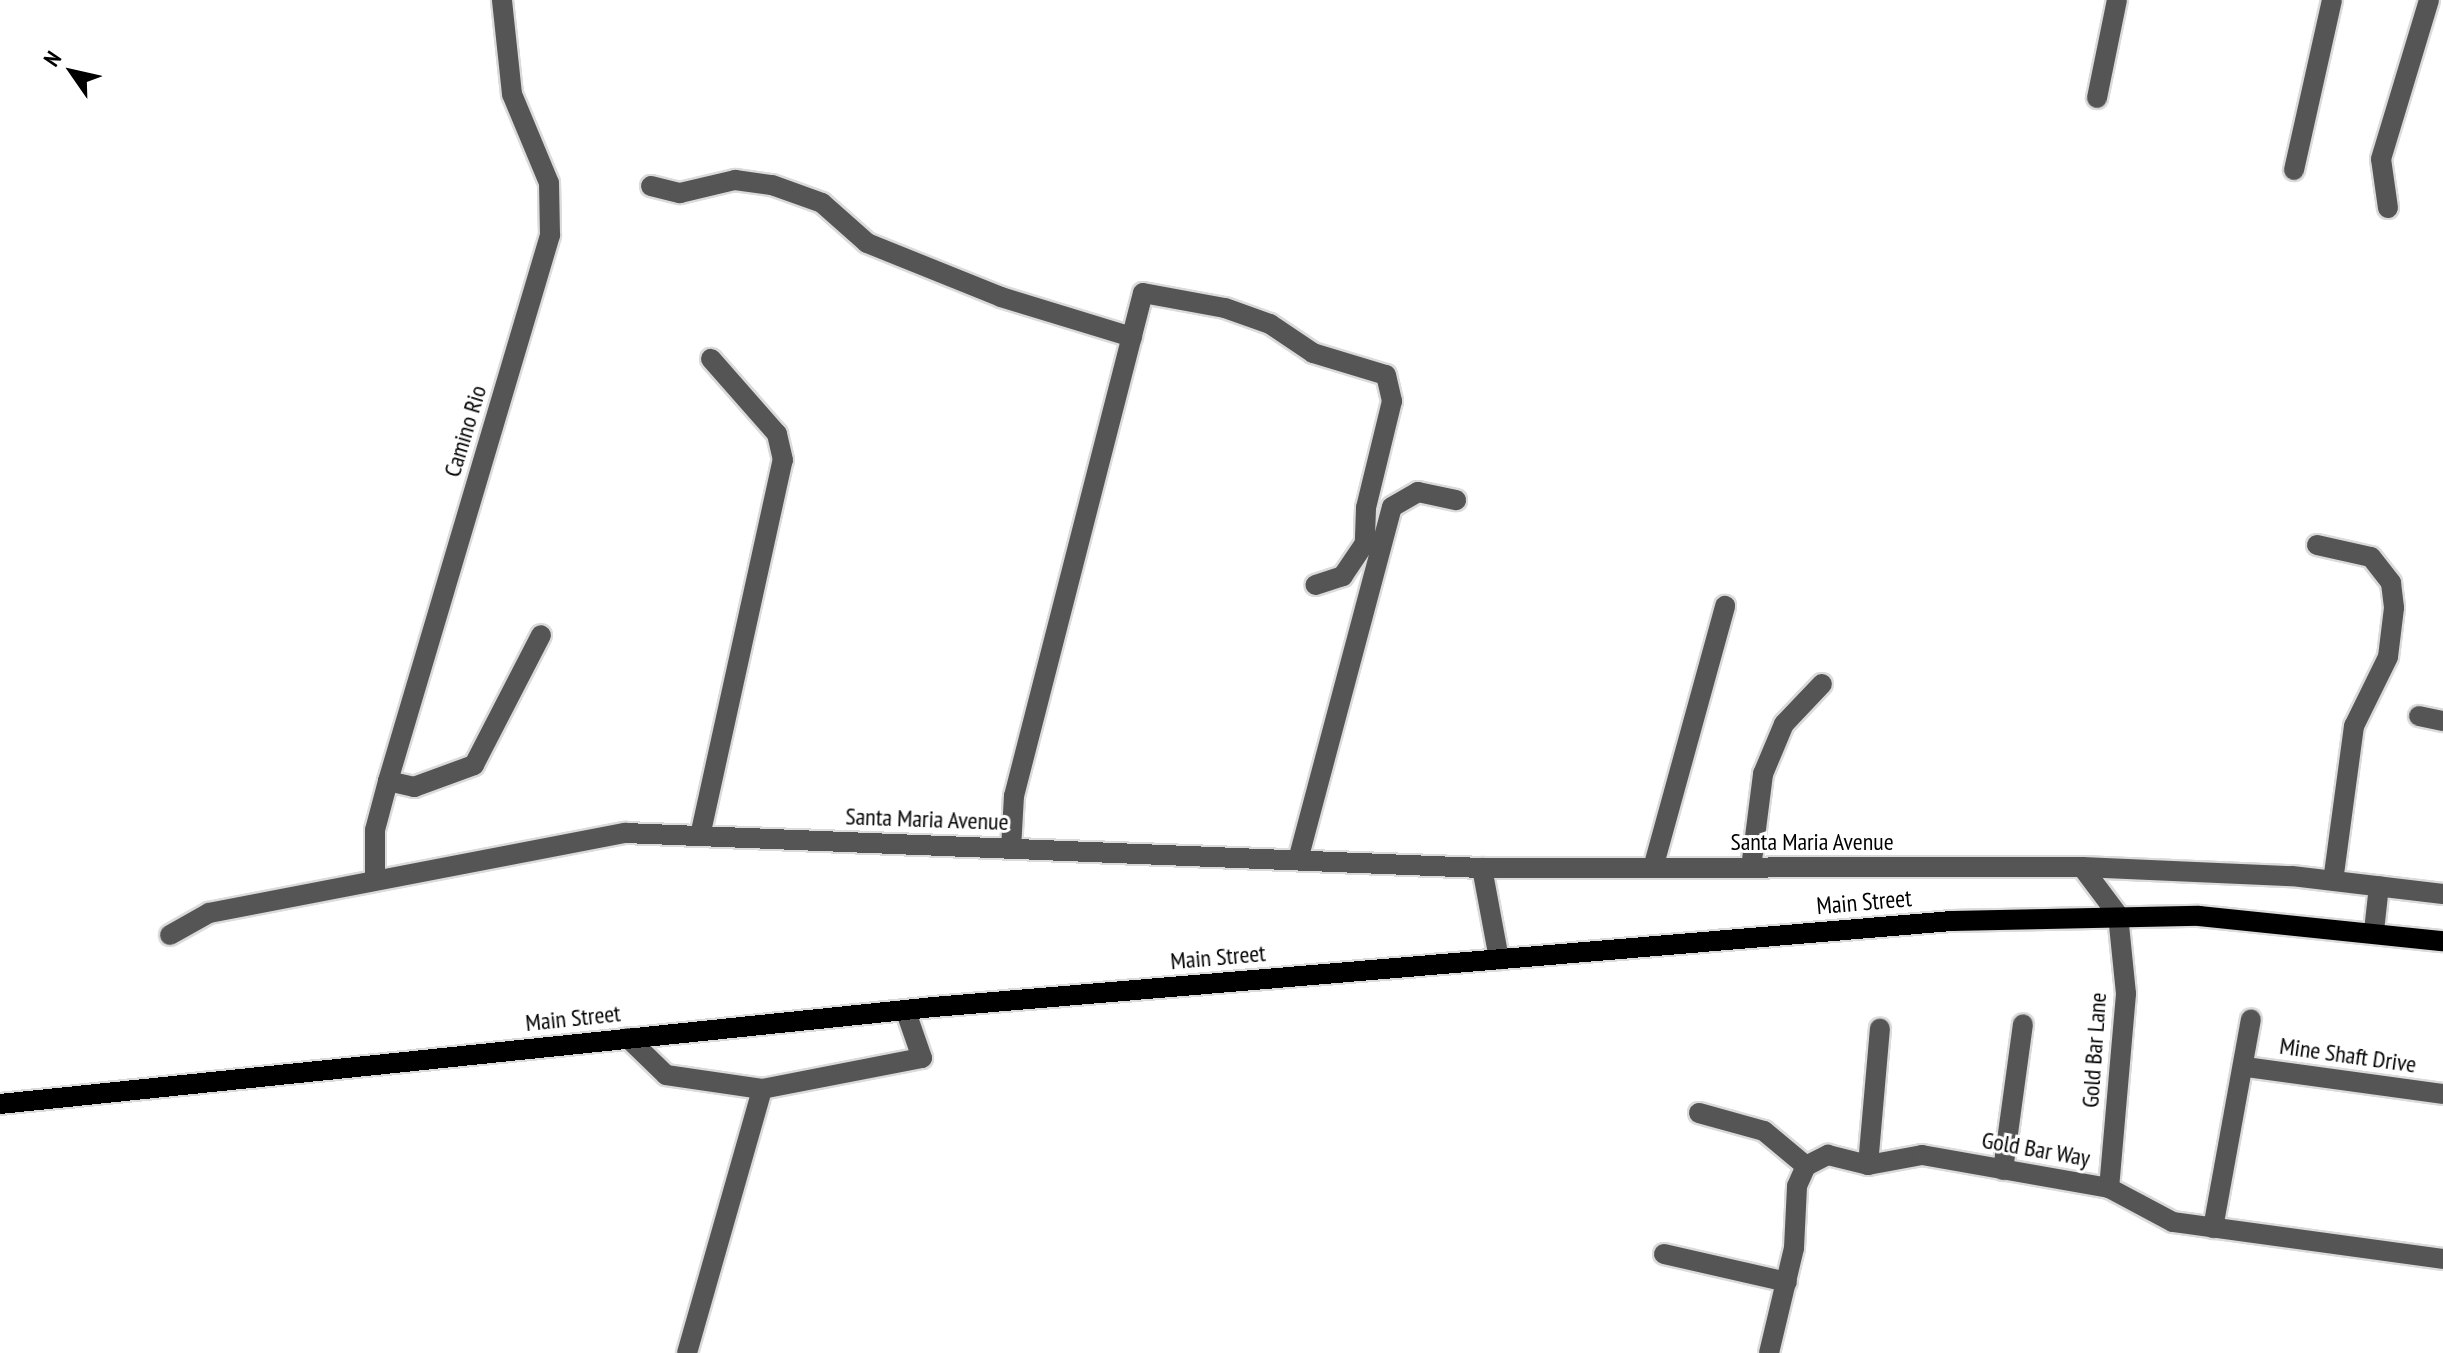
<!DOCTYPE html>
<html>
<head>
<meta charset="utf-8">
<style>
	body { margin:0 }
	#map { position:relative; width:2443px; height:1353px; overflow:hidden; background:#fff; font-family:"PT Sans Narrow",sans-serif }
	div>[style] { position:absolute }
	.roads { filter:drop-shadow(2px 0 #dbdbdb) drop-shadow(-2px 0 #dbdbdb) drop-shadow(0 2px #dbdbdb) drop-shadow(0 -2px #dbdbdb) }
	.minor>* { height:20px; margin:-10px; padding:0 10px; transform-origin:10px; border-radius:10px; background:#555 }
	.major>* { height:20px; margin:-10px; padding:0 10px; transform-origin:10px; border-radius:10px; background:#000 }
	span { translate:-50% -50%; white-space:nowrap; text-align:center; line-height:1.15; -webkit-text-stroke:6px #fff; paint-order:stroke }
	.street-label { font-size:24px; color:#000 }
	.north { position:absolute; left:32px; top:32px; width:80px; height:80px; -webkit-text-stroke:6px #fff; paint-order:stroke; rotate:304deg; font-size:22px; font-weight:700; line-height:32px; text-align:center; color:#000 }
	.north::after { content:''; display:block; margin:auto; width:28px; height:36px; background:#000; clip-path:polygon(50% 0,100% 100%,50% 72%,0 100%) }
</style>
</head>
<body>
<div id="map">
	<div class="roads">
		<div class="minor">
			<i style="left:2097px;top:98px;width:100px;rotate:-78.5deg"></i>
			<i style="left:2294px;top:170px;width:174px;rotate:-77.4deg"></i>
			<i style="left:651px;top:186px;width:30px;rotate:14deg"></i>
			<i style="left:680px;top:193px;width:57px;rotate:-13.3deg"></i>
			<i style="left:735px;top:180px;width:37px;rotate:8deg"></i>
			<i style="left:772px;top:185px;width:53px;rotate:19.8deg"></i>
			<i style="left:822px;top:203px;width:60px;rotate:41.6deg"></i>
			<i style="left:867px;top:243px;width:144px;rotate:21.9deg"></i>
			<i style="left:1001px;top:297px;width:137px;rotate:17deg"></i>
			<i style="left:2388px;top:208px;width:49px;rotate:-98.1deg"></i>
			<i style="left:2381px;top:159px;width:166px;rotate:-73.2deg"></i>
			<i style="left:2317px;top:545px;width:55px;rotate:12.5deg"></i>
			<i style="left:2371px;top:557px;width:33px;rotate:52deg"></i>
			<i style="left:2391px;top:583px;width:25px;rotate:83deg"></i>
			<i style="left:2394px;top:608px;width:49px;rotate:97deg"></i>
			<i style="left:2388px;top:657px;width:77px;rotate:116.2deg"></i>
			<i style="left:2354px;top:726px;width:156px;rotate:97.7deg"></i>
			<i style="left:2419px;top:716px;width:25px;rotate:12deg"></i>
			<i style="left:388px;top:781px;width:27px;rotate:13deg"></i>
			<i style="left:414px;top:787px;width:64px;rotate:-20.1deg"></i>
			<i style="left:474px;top:765px;width:146px;rotate:-62.7deg"></i>
			<i style="left:700px;top:836px;width:385px;rotate:-77.6deg"></i>
			<i style="left:783px;top:460px;width:27px;rotate:-103deg"></i>
			<i style="left:777px;top:434px;width:100px;rotate:-131.3deg"></i>
			<i style="left:1011px;top:849px;width:53px;rotate:-86.8deg"></i>
			<i style="left:1014px;top:796px;width:519px;rotate:-75.62deg"></i>
			<i style="left:1143px;top:293px;width:83px;rotate:10.4deg"></i>
			<i style="left:1225px;top:308px;width:48px;rotate:19.6deg"></i>
			<i style="left:1270px;top:324px;width:52px;rotate:34deg"></i>
			<i style="left:1313px;top:353px;width:76px;rotate:16.8deg"></i>
			<i style="left:1386px;top:375px;width:27px;rotate:77deg"></i>
			<i style="left:1392px;top:401px;width:110px;rotate:103.7deg"></i>
			<i style="left:1366px;top:508px;width:35px;rotate:92deg"></i>
			<i style="left:1365px;top:543px;width:40px;rotate:124deg"></i>
			<i style="left:1343px;top:576px;width:29px;rotate:162deg"></i>
			<i style="left:1298px;top:860px;width:365px;rotate:-75.1deg"></i>
			<i style="left:1392px;top:507px;width:30px;rotate:-30deg"></i>
			<i style="left:1418px;top:492px;width:39px;rotate:12deg"></i>
			<i style="left:2082px;top:867px;width:210px;rotate:2.5deg"></i>
			<i style="left:2292px;top:876px;width:152px;rotate:6.8deg"></i>
			<i style="left:1482px;top:868px;width:93px;rotate:79.4deg"></i>
			<i style="left:1653px;top:868px;width:272px;rotate:-74.6deg"></i>
			<i style="left:1751px;top:868px;width:95px;rotate:-82.7deg"></i>
			<i style="left:1763px;top:774px;width:54px;rotate:-67.2deg"></i>
			<i style="left:1784px;top:724px;width:55px;rotate:-46.5deg"></i>
			<i style="left:375px;top:877px;width:47px;rotate:-90deg"></i>
			<i style="left:375px;top:830px;width:51px;rotate:-75.1deg"></i>
			<i style="left:388px;top:781px;width:570px;rotate:-73.47deg"></i>
			<i style="left:550px;top:235px;width:52px;rotate:-91.1deg"></i>
			<i style="left:549px;top:183px;width:96px;rotate:-112.6deg"></i>
			<i style="left:512px;top:94px;width:95px;rotate:-96.1deg"></i>
			<i style="left:2374px;top:931px;width:45px;rotate:-83.7deg"></i>
			<i style="left:170px;top:935px;width:45px;rotate:-29.4deg"></i>
			<i style="left:209px;top:913px;width:424px;rotate:-10.9deg"></i>
			<i style="left:625px;top:833px;width:858px;rotate:2.34deg"></i>
			<i style="left:1482px;top:868px;width:600px;rotate:-0.1deg"></i>
			<i style="left:2082px;top:867px;width:60px;rotate:53.1deg"></i>
			<i style="left:2118px;top:915px;width:79px;rotate:84.2deg"></i>
			<i style="left:2126px;top:994px;width:195px;rotate:95deg"></i>
			<i style="left:628px;top:1038px;width:53px;rotate:44.2deg"></i>
			<i style="left:666px;top:1075px;width:97px;rotate:8.3deg"></i>
			<i style="left:762px;top:1089px;width:163px;rotate:-11deg"></i>
			<i style="left:922px;top:1058px;width:49px;rotate:-109.2deg"></i>
			<i style="left:2246px;top:1067px;width:199px;rotate:7.8deg"></i>
			<i style="left:1699px;top:1113px;width:67px;rotate:15.5deg"></i>
			<i style="left:1764px;top:1131px;width:55px;rotate:39.8deg"></i>
			<i style="left:1868px;top:1165px;width:137px;rotate:-85deg"></i>
			<i style="left:2003px;top:1170px;width:147px;rotate:-82.2deg"></i>
			<i style="left:2213px;top:1228px;width:212px;rotate:-79.7deg"></i>
			<i style="left:1664px;top:1254px;width:126px;rotate:12.8deg"></i>
			<i style="left:687px;top:1353px;width:274px;rotate:-74.1deg"></i>
			<i style="left:1769px;top:1353px;width:108px;rotate:-76.6deg"></i>
			<i style="left:1794px;top:1248px;width:62px;rotate:-87.2deg"></i>
			<i style="left:1797px;top:1186px;width:22px;rotate:-66deg"></i>
			<i style="left:1806px;top:1166px;width:25px;rotate:-27deg"></i>
			<i style="left:1828px;top:1155px;width:41px;rotate:14deg"></i>
			<i style="left:1868px;top:1165px;width:55px;rotate:-10.5deg"></i>
			<i style="left:1922px;top:1155px;width:190px;rotate:10deg"></i>
			<i style="left:2109px;top:1188px;width:72px;rotate:28deg"></i>
			<i style="left:2173px;top:1222px;width:273px;rotate:7.8deg"></i>
		</div>
		<div class="major">
			<i style="left:0;top:1104px;width:939px;rotate:-5.93deg"></i>
			<i style="left:934px;top:1007px;width:1022px;rotate:-4.83deg"></i>
			<i style="left:1952px;top:921px;width:247px;rotate:-1.2deg"></i>
			<i style="left:2199px;top:916px;width:245px;rotate:5.9deg"></i>
		</div>
	</div>
	<div class="street-label">
		<span style="left:465px;top:431px;rotate:-73deg">Camino Rio</span>
		<span style="left:927px;top:819px;rotate:2deg">Santa Maria Avenue</span>
		<span style="left:1812px;top:842px">Santa Maria Avenue</span>
		<span style="left:1864px;top:902px;rotate:-5deg">Main Street</span>
		<span style="left:1218px;top:957px;rotate:-5deg">Main Street</span>
		<span style="left:573px;top:1018px;rotate:-6deg">Main Street</span>
		<span style="left:2094px;top:1050px;rotate:-86deg">Gold Bar Lane</span>
		<span style="left:2348px;top:1055px;rotate:8deg">Mine Shaft Drive</span>
		<span style="left:2036px;top:1149px;rotate:10deg">Gold Bar Way</span>
	</div>
	<div class="north">N</div>
</div>
</body>
</html>
